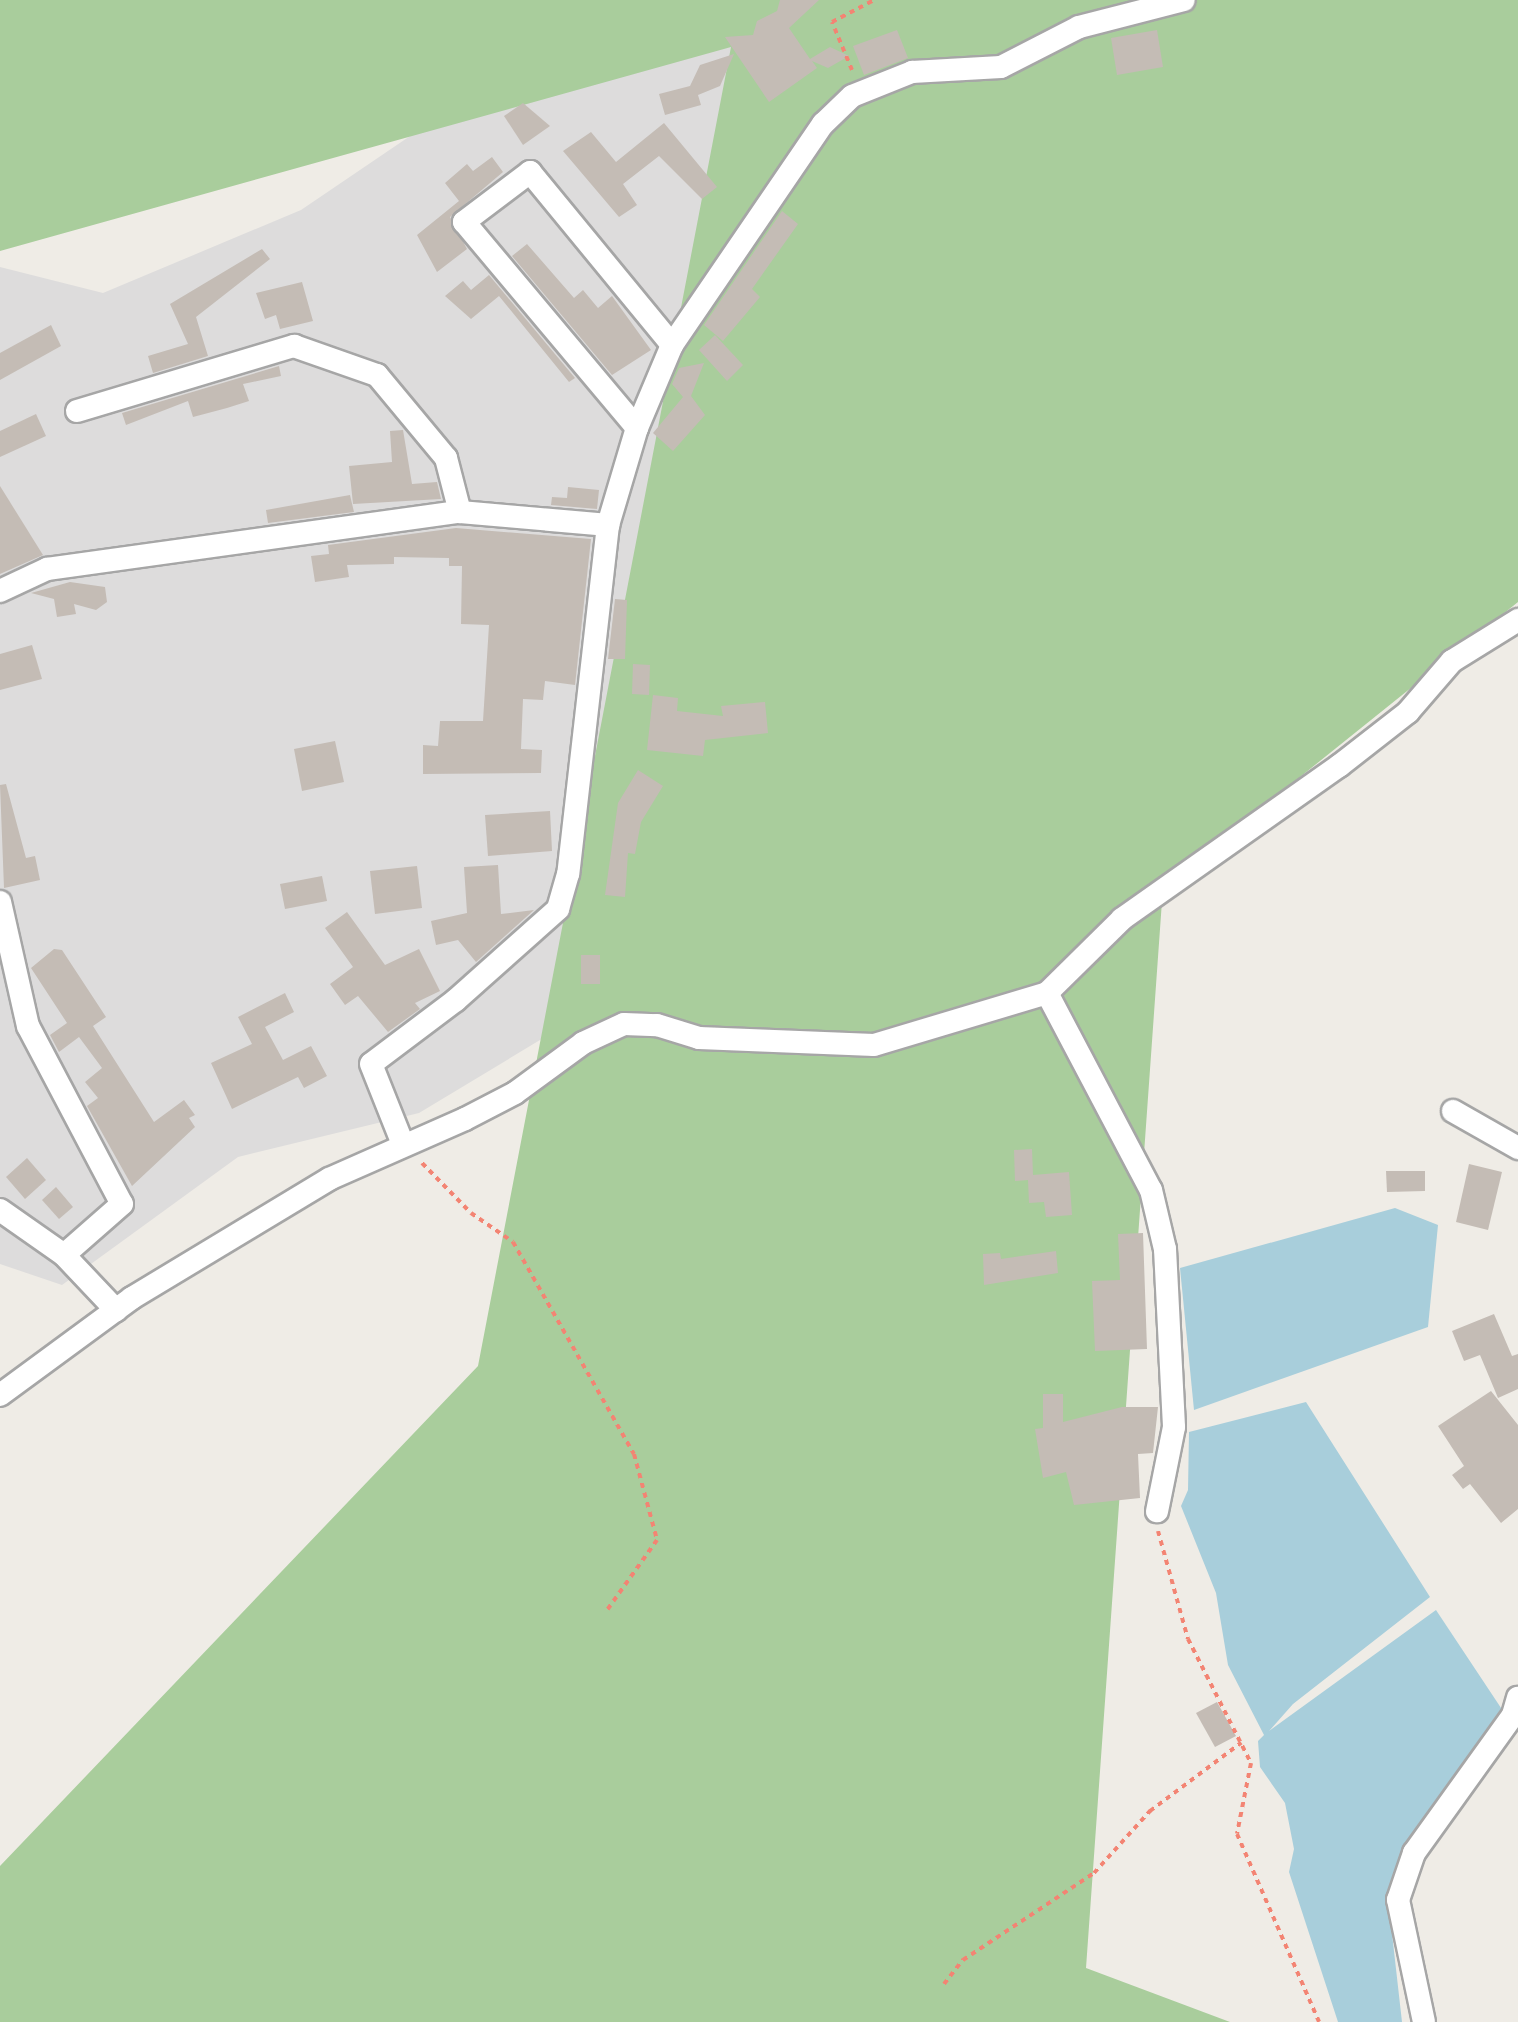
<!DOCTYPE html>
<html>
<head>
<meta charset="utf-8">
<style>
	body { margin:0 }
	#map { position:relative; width:1518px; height:2022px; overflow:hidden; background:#efece6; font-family:"PT Sans Narrow",sans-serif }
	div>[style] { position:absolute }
	.residential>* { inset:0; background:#dddcdc }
	.forest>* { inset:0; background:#a9cd9c }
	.water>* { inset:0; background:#a8cedb }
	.building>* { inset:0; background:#c4bcb5 }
	.path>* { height:4px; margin-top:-2px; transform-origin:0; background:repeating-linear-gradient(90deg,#f38473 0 5px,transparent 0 10px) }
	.roads { filter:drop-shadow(2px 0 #a6a6a6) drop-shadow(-2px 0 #a6a6a6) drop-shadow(0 2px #a6a6a6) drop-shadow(0 -2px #a6a6a6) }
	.street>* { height:22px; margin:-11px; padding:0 11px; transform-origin:11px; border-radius:11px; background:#fff }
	span { translate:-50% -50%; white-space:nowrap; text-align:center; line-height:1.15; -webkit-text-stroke:10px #fff; paint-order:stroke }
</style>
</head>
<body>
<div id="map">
	<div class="residential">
		<i style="clip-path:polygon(919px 0,623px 990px,419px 1113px,238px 1157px,62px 1285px,0 1264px,0 267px,103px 293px,301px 210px,528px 56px)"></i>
	</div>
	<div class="forest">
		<i style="clip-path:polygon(0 0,1518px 0,1518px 602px,1163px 887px,1086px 1968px,1230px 2022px,0 2022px,0 1866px,478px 1366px,731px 47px,0 251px)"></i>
	</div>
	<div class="water">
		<i style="clip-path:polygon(1395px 1208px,1438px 1225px,1428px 1327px,1194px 1410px,1180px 1268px)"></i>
		<i style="clip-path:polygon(1306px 1402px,1430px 1597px,1293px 1704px,1269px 1731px,1436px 1610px,1509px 1720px,1389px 1907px,1402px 2022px,1338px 2022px,1289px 1872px,1294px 1849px,1285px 1803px,1260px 1767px,1258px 1741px,1264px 1735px,1228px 1665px,1216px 1593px,1181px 1506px,1188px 1490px,1189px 1432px)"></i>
	</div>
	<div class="building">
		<i style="clip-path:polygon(780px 0,819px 0,789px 28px,810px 59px,830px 47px,849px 56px,828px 68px,812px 61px,817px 68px,769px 102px,725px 37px,753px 35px,757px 21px,777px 11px)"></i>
		<i style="clip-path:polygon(897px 30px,908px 58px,864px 75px,853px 46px)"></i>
		<i style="clip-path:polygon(1157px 30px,1163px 67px,1117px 75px,1111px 38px)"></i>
		<i style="clip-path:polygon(734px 54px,720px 86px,698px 95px,701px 105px,665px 115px,659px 94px,690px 86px,700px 65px)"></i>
		<i style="clip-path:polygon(523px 103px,550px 126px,523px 145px,504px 116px)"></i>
		<i style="clip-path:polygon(664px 123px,717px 187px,702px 199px,659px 156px,623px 184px,637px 205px,619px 217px,563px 151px,591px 132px,616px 162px)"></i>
		<i style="clip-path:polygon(492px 157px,503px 172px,450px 217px,467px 249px,437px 272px,417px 235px,459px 201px,445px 183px,467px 164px,473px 171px)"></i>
		<i style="clip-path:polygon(782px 211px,798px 224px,752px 289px,760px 297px,723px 341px,704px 325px)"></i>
		<i style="clip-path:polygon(527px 244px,574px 298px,583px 290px,598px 308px,612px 296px,651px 350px,612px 375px,512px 256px)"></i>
		<i style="clip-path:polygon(262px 249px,270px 259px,196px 317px,208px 356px,153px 373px,148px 356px,188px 344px,170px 304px)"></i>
		<i style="clip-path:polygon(489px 275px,575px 378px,569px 382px,499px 296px,471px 319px,445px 296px,463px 281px,471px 290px)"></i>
		<i style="clip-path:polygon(302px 282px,313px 321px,280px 329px,276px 315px,265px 319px,256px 293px)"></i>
		<i style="clip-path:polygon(51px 325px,61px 346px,0 380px,0 353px)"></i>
		<i style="clip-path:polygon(715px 335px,743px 365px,727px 381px,699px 350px)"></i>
		<i style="clip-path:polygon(704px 363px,691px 396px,705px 415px,673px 451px,653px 433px,683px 397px,672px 384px,679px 368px)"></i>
		<i style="clip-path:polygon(279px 366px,281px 376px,243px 384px,249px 401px,227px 408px,193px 417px,188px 401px,126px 425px,122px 413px)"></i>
		<i style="clip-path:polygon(36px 414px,46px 436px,0 457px,0 431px)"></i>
		<i style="clip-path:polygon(403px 430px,412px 484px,437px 482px,441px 499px,353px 504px,349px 466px,392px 462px,390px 431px)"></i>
		<i style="clip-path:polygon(0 486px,43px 555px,0 574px)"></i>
		<i style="clip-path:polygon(568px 487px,599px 490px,597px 509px,551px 505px,552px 497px,567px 498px)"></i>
		<i style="clip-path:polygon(350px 495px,354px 512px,268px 523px,266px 510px)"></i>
		<i style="clip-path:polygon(456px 528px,591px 539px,575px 685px,545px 681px,543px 700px,523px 699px,521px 749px,542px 750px,541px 773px,423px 774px,423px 745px,438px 746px,440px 721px,483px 721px,489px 625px,461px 624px,462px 566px,449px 566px,449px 558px,394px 557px,394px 564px,347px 565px,349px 577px,315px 582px,311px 556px,329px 554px,328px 545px)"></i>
		<i style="clip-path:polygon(70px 582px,105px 587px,107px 602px,96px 610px,74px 604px,76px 614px,57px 617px,54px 599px,31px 593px)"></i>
		<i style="clip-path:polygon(615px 599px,627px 600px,625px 659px,608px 659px)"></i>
		<i style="clip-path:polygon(32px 645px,42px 679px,0 690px,0 654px)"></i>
		<i style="clip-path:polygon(633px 664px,650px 665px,649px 695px,632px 694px)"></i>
		<i style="clip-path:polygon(653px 695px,678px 698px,677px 711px,723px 716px,721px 706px,765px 702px,768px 733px,705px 740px,703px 756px,647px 750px)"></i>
		<i style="clip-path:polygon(335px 741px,344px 782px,302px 791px,294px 749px)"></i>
		<i style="clip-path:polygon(638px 770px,663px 786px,641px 822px,635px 854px,628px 853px,625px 897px,605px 895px,618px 803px)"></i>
		<i style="clip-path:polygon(6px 784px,26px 858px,35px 856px,40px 880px,4px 888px,0 785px)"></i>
		<i style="clip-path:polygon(550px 811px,552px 851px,488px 856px,485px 815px)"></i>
		<i style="clip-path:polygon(498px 865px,501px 914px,534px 910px,476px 962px,458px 940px,436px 945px,431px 921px,467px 913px,464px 867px)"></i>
		<i style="clip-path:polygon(417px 866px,422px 908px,375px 914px,370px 871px)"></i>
		<i style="clip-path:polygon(322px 876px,327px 901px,285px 909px,280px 884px)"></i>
		<i style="clip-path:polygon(347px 912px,385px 965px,419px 949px,440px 991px,415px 1003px,420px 1009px,388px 1032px,358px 996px,345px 1005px,330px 984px,353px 967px,325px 928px)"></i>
		<i style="clip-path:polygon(54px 949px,62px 950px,106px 1017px,93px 1026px,154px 1122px,184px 1100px,195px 1115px,189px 1118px,195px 1127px,132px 1186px,87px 1106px,98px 1098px,85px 1082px,102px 1068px,79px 1037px,59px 1052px,50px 1035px,67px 1023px,31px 968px)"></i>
		<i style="clip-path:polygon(581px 955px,600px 955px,600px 984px,581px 984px)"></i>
		<i style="clip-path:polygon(285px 993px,294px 1012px,265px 1027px,283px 1060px,311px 1046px,327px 1076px,304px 1088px,298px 1077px,232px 1109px,211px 1063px,252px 1044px,238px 1017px)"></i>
		<i style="clip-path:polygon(1032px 1149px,1033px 1175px,1069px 1172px,1072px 1215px,1046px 1217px,1044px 1202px,1029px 1203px,1028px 1180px,1015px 1181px,1014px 1150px)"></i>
		<i style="clip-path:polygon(27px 1158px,46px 1180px,25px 1199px,6px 1177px)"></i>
		<i style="clip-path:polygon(1469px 1164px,1502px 1172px,1488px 1230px,1456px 1222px)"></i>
		<i style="clip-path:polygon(1386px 1171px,1425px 1171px,1425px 1191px,1387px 1192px)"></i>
		<i style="clip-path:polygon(56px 1187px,73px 1207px,59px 1219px,42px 1200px)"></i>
		<i style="clip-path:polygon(1143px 1233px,1147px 1349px,1095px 1351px,1092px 1281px,1120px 1280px,1118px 1234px)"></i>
		<i style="clip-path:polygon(1056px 1251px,1058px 1273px,984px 1285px,983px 1254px,1000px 1253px,1001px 1259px)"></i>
		<i style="clip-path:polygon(1494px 1314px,1512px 1356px,1518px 1354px,1518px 1389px,1498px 1398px,1480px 1355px,1464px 1361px,1452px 1331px)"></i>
		<i style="clip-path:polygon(1491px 1391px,1518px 1425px,1518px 1509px,1501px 1523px,1470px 1484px,1463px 1489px,1452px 1475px,1464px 1466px,1438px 1426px)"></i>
		<i style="clip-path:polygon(1043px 1394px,1063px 1394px,1063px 1422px,1122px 1407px,1158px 1407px,1153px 1453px,1138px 1454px,1140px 1498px,1074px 1505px,1066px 1472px,1043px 1478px,1035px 1429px,1043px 1428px)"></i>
		<i style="clip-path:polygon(1217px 1702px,1236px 1736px,1215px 1747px,1196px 1713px)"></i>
	</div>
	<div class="path">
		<i style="left:852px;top:70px;width:52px;rotate:-112.6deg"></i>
		<i style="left:832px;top:22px;width:47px;rotate:-27.6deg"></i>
		<i style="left:422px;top:1163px;width:70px;rotate:45.6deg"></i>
		<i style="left:471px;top:1213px;width:51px;rotate:34.6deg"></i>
		<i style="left:513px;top:1242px;width:244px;rotate:60.3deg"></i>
		<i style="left:634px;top:1454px;width:89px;rotate:75deg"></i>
		<i style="left:657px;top:1540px;width:86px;rotate:125.5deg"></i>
		<i style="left:1158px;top:1531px;width:112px;rotate:74.5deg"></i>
		<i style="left:1188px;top:1639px;width:139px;rotate:63.1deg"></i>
		<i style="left:1251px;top:1763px;width:72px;rotate:101.2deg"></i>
		<i style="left:1237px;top:1834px;width:205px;rotate:66.4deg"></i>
		<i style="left:944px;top:1984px;width:31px;rotate:-52deg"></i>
		<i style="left:963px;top:1960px;width:157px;rotate:-33.6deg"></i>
		<i style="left:1094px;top:1873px;width:84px;rotate:-47.9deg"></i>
		<i style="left:1150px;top:1811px;width:114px;rotate:-36.8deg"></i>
	</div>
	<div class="roads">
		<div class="street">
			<i style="left:77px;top:411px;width:227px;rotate:-16.7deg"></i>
			<i style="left:294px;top:346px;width:88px;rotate:19.3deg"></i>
			<i style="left:377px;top:375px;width:108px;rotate:50.3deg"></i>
			<i style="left:446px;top:458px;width:56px;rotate:75.5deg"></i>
			<i style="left:637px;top:428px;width:269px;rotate:-130deg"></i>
			<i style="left:464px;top:222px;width:83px;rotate:-37.1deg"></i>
			<i style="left:530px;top:172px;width:224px;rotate:50.6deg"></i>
			<i style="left:608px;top:525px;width:101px;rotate:-73.4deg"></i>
			<i style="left:637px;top:428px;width:90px;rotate:-67.1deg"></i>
			<i style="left:672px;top:345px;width:268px;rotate:-55.7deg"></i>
			<i style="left:823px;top:124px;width:40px;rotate:-44deg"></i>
			<i style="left:852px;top:96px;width:65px;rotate:-21.8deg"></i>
			<i style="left:912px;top:72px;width:89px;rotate:-3.2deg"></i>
			<i style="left:1001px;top:67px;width:88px;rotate:-27.1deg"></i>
			<i style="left:1079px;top:27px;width:108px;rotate:-14.4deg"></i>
			<i style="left:0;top:591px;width:52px;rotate:-25.1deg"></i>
			<i style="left:47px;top:569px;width:417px;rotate:-7.9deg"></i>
			<i style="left:460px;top:512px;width:149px;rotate:5deg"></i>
			<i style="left:608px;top:525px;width:351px;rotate:96.5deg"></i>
			<i style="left:568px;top:874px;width:36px;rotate:106deg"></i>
			<i style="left:558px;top:909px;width:137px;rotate:138.3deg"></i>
			<i style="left:456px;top:1000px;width:106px;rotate:143deg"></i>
			<i style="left:371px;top:1064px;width:84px;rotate:68.3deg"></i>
			<i style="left:0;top:902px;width:127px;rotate:77.3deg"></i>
			<i style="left:28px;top:1026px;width:201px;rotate:62.2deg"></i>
			<i style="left:122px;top:1204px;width:77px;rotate:138.7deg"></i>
			<i style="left:1047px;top:993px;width:223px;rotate:62.2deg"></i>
			<i style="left:1151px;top:1190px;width:61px;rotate:76.7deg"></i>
			<i style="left:1165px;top:1249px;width:178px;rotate:87.1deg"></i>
			<i style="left:1174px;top:1427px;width:86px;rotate:101.4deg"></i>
			<i style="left:1453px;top:1111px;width:75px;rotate:29.6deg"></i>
			<i style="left:0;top:1210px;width:78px;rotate:35.1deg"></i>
			<i style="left:64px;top:1255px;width:76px;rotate:46.6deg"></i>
			<i style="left:0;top:1395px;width:164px;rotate:-36.3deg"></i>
			<i style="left:132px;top:1298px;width:230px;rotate:-31.1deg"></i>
			<i style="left:329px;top:1179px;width:149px;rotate:-23.8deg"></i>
			<i style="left:465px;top:1119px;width:56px;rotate:-27.5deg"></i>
			<i style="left:515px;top:1093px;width:84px;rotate:-36.3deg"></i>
			<i style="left:583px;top:1043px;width:45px;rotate:-24.9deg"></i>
			<i style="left:624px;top:1024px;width:33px;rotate:2deg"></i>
			<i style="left:657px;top:1025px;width:44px;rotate:17.2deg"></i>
			<i style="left:699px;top:1038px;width:175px;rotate:2.3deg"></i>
			<i style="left:874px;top:1045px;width:181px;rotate:-16.7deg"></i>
			<i style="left:1047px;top:993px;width:105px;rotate:-44.6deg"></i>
			<i style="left:1122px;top:919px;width:266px;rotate:-35.2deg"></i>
			<i style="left:1339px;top:766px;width:88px;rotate:-38deg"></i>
			<i style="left:1408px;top:712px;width:67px;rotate:-49.2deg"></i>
			<i style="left:1452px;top:661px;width:78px;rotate:-31.8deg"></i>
			<i style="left:1424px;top:2022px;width:125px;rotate:-102deg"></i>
			<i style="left:1398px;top:1900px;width:50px;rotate:-71.2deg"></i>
			<i style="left:1414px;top:1853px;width:170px;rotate:-54.3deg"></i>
			<i style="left:1513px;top:1715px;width:18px;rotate:-74deg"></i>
		</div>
	</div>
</div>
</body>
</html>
